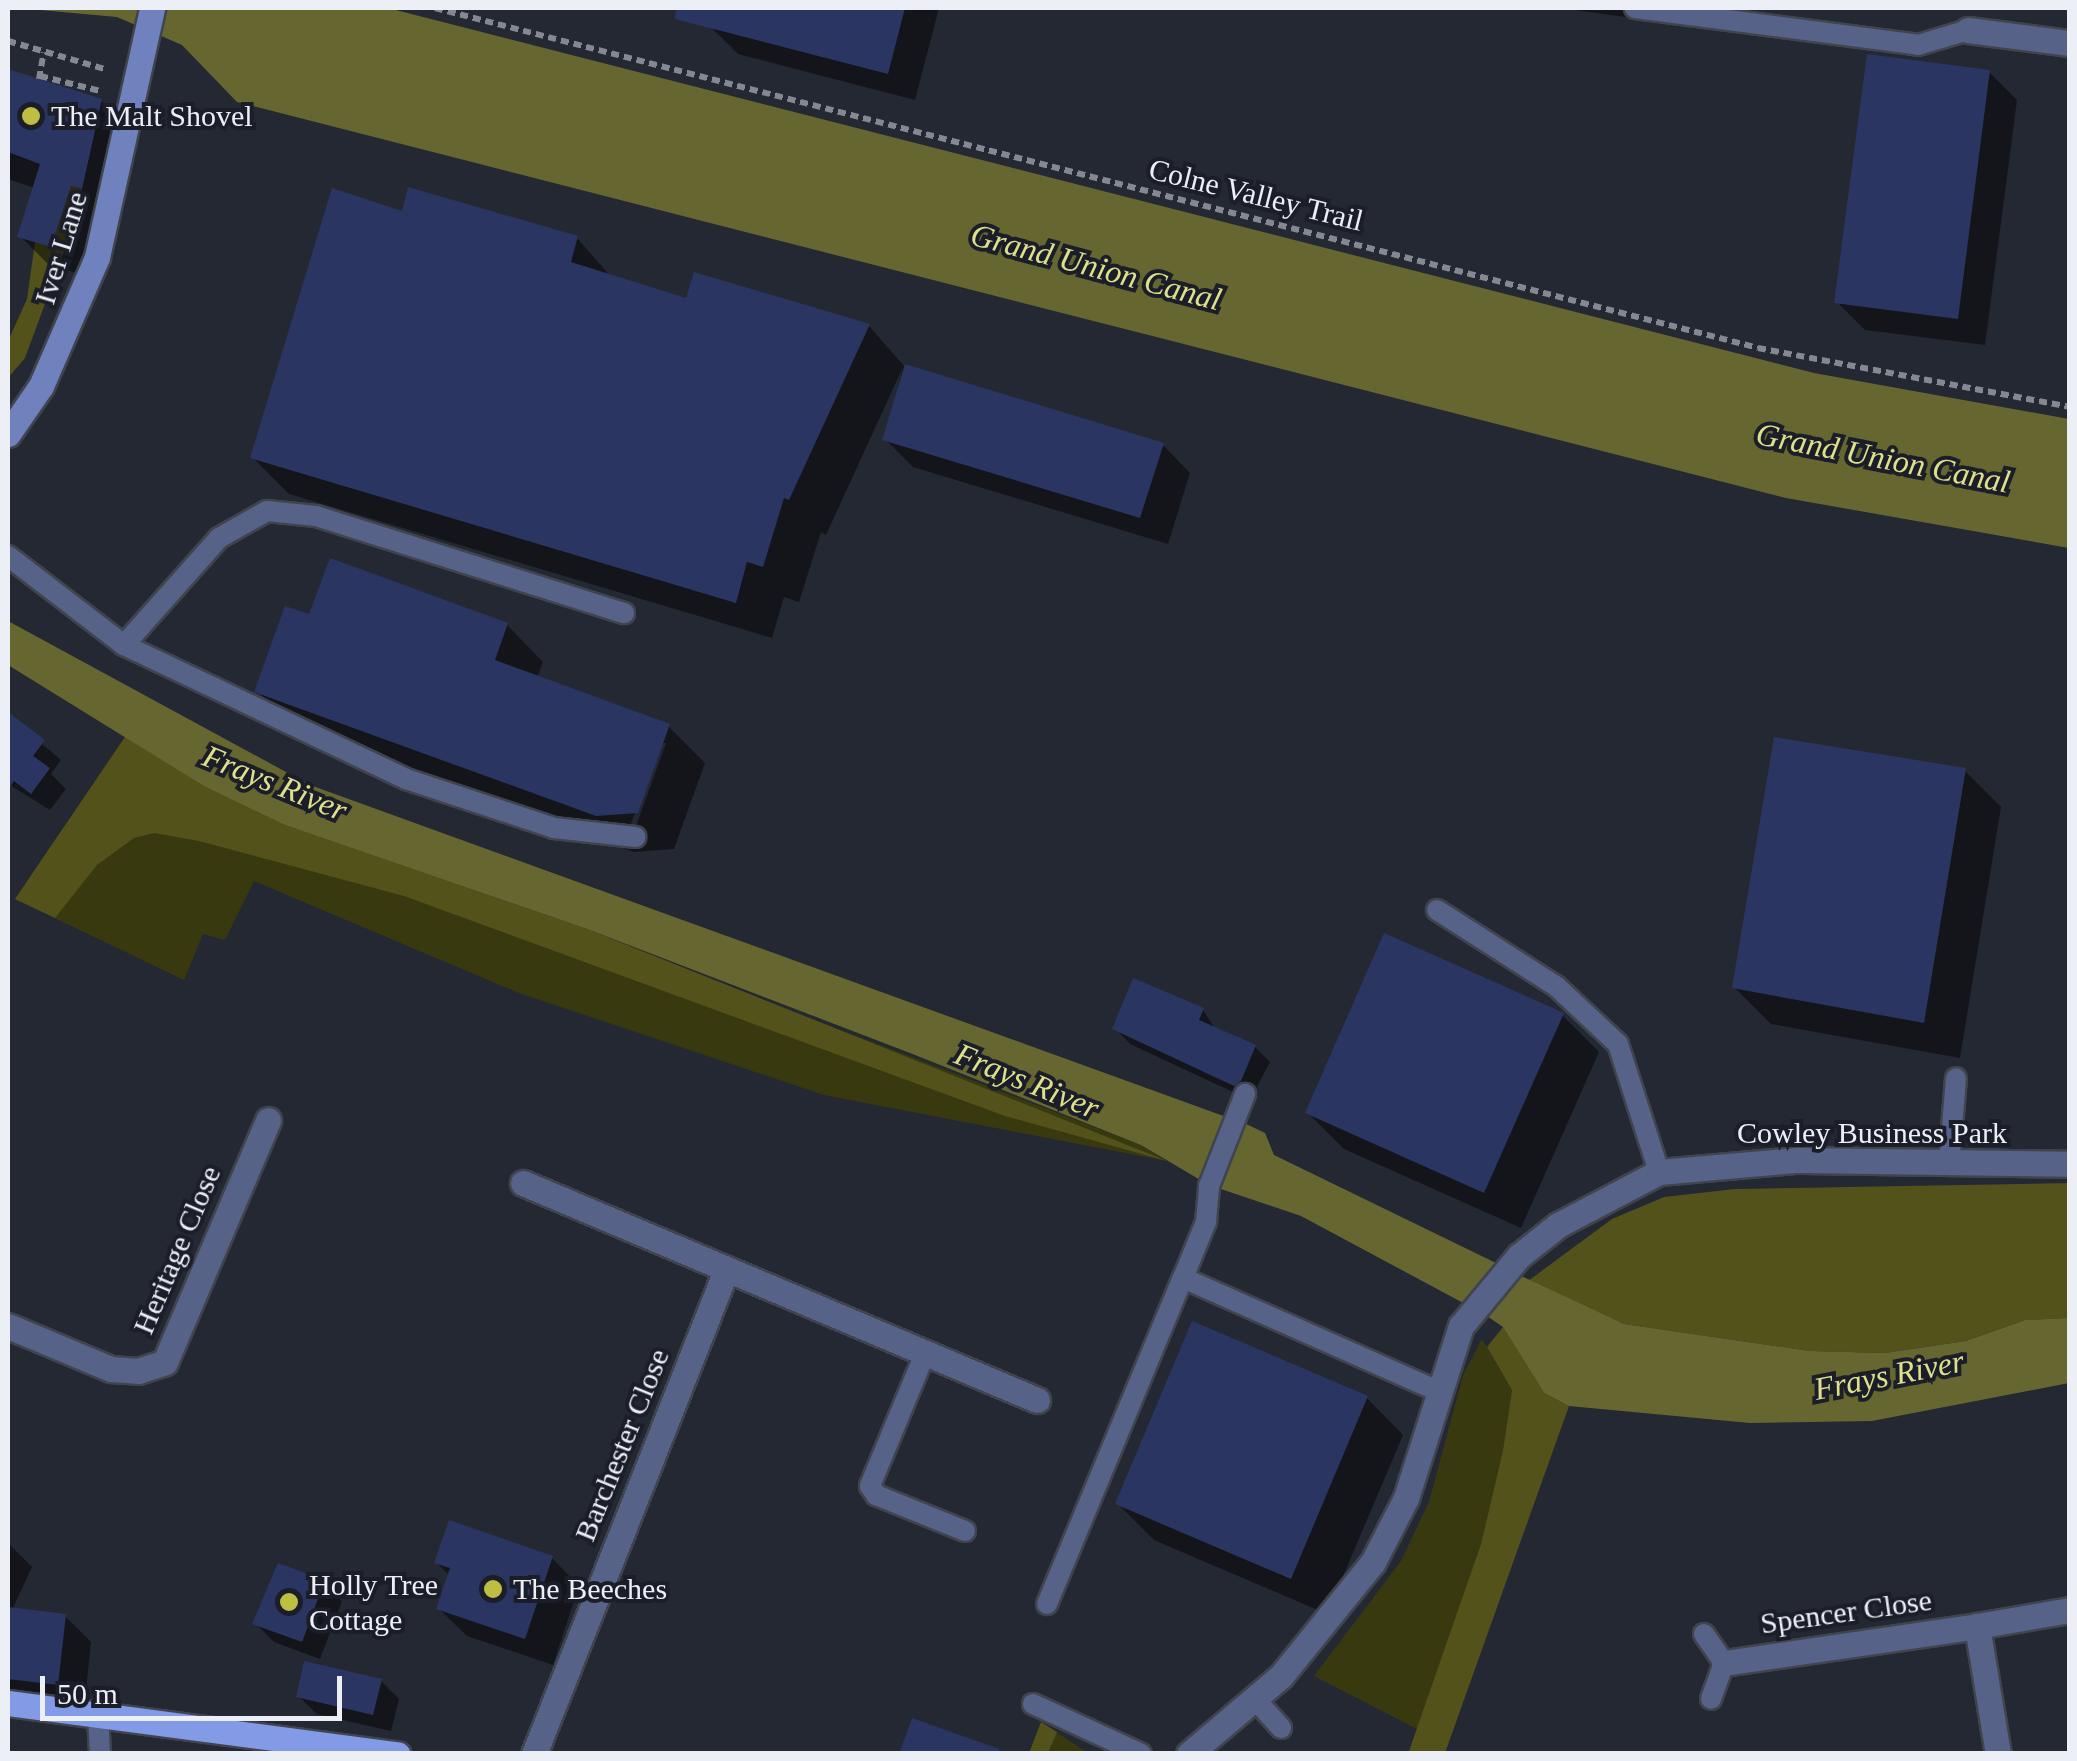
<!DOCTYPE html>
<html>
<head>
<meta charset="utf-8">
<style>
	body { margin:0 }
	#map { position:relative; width:2077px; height:1761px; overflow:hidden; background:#242833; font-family:Georgia,serif }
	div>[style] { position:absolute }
	.green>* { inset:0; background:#39390f }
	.forest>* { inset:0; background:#52521a }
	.water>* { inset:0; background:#666730 }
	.shadow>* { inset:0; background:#0007 }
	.building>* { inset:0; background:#2a3661 }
	.path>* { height:6px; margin-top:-3px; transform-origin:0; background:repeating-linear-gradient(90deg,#848891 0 8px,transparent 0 13px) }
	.roads { filter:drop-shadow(2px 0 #40444e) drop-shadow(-2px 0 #40444e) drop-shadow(0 2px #40444e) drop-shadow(0 -2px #40444e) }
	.service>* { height:20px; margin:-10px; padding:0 10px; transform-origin:10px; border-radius:10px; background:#566287 }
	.minor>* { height:25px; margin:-12.5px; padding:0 12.5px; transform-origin:12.5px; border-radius:12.5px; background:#566287 }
	.secondary>* { height:25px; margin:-12.5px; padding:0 12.5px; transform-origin:12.5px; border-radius:12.5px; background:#6f82bd }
	.primary>* { height:25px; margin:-12.5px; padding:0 12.5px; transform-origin:12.5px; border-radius:12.5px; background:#839ae7 }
	.dots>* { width:28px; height:28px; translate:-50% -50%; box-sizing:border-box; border:5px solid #1b1e29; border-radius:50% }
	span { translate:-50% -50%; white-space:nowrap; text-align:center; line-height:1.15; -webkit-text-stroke:8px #1b1e29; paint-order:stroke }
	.poi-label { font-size:30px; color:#eceff6 }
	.left { translate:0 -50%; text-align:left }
	.street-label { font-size:30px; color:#eceff6 }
	.water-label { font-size:32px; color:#dee08b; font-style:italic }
	.frame { position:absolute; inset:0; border:10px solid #eceff6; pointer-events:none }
	.scale { position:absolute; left:40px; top:1676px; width:302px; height:45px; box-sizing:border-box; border:5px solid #eceff6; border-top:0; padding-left:12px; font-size:30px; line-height:35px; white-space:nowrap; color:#eceff6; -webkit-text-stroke:8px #1b1e29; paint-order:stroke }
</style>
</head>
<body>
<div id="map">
	<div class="green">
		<i style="clip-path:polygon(125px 737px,204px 786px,1141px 1145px,1167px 1161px,824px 1095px,519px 993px,254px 881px,225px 940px,203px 934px,184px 980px,15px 899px)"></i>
		<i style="clip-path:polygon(1482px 1339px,1512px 1390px,1503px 1450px,1481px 1544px,1419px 1730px,1314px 1676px,1401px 1561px,1429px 1502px,1463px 1375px)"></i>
		<i style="clip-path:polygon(1041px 1722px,1088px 1753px,1029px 1754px)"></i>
	</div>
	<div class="forest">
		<i style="clip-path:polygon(71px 186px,82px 189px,63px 255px,25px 358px,8px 378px,8px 341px,27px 299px,35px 242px,51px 247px)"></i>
		<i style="clip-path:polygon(125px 737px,285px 825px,587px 929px,1167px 1161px,1005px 1116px,404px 896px,199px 841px,154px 833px,134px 838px,97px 865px,55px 918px,15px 899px)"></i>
		<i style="clip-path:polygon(2069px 1183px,2069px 1318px,2025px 1320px,1966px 1341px,1885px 1353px,1810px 1351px,1624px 1324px,1528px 1281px,1612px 1219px,1664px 1197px,1735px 1189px)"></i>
		<i style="clip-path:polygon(1503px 1327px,1544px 1393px,1569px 1406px,1445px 1753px,1408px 1754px,1481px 1544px,1503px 1450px,1512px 1390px,1487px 1347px)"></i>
		<i style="clip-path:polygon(1041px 1722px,1057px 1732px,1048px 1753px,1029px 1753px)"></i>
	</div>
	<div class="water">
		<i style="clip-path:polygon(18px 8px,388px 8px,1814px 373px,2069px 419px,2069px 548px,1786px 498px,237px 102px,182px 45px,117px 17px)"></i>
		<i style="clip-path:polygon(8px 621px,310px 785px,1229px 1118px,1202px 1181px,1141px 1145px,910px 1053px,587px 929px,285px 825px,204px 786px,8px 665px)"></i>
		<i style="clip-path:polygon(1240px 1121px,1265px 1133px,1274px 1155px,1498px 1264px,1467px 1305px,1301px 1216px,1212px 1186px)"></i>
		<i style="clip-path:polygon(1519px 1275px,1624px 1324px,1810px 1351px,1885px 1353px,1966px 1341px,2025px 1320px,2069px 1318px,2069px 1383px,1872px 1421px,1750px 1423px,1569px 1406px,1544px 1393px,1503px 1327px,1487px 1316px)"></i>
	</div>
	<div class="shadow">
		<i style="clip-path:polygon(715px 8px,939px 8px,915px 100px,738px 54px,710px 26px)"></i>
		<i style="clip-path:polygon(1560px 8px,1649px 8px,1647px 20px)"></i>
		<i style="clip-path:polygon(8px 72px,101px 101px,129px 129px,79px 274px,48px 264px,20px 236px,35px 188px,8px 179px)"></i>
		<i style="clip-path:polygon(1989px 72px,2017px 100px,1985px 345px,1865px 330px,1837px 302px)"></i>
		<i style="clip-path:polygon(404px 214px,577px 238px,612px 278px,688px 301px,695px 275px,869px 326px,904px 366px,1163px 445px,1190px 473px,1168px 544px,913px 467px,885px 439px,903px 367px,826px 535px,821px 532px,799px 602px,784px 597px,772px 638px,289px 494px,252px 457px)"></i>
		<i style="clip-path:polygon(evenodd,310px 617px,507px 625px,543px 662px,537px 678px,668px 726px,705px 763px,674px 849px,634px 852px,293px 727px,257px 691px,310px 617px,660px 743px,666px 743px,636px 826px,631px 824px,660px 743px)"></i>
		<i style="clip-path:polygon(8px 715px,61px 760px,51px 774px,66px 789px,50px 810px,8px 784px)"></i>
		<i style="clip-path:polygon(1965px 771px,2001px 807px,1960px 1058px,1771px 1024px,1734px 987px)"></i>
		<i style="clip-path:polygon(1203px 1010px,1216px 1030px,1255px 1047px,1270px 1062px,1250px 1100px,1130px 1044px,1115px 1028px)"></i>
		<i style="clip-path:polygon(1562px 1015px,1599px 1052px,1521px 1228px,1344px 1149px,1308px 1113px)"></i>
		<i style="clip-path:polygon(1367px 1398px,1403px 1435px,1327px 1614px,1154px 1540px,1118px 1504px)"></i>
		<i style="clip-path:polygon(8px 1543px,32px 1567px,12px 1610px,65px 1616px,91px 1642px,84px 1709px,21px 1702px,8px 1689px)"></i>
		<i style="clip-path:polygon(552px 1558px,579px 1586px,553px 1665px,467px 1636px,439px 1609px,450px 1576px,437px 1563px)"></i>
		<i style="clip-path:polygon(324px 1582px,342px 1601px,320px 1659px,274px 1642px,255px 1623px)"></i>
		<i style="clip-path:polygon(381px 1681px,399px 1699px,391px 1731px,317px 1714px,298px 1696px)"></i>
	</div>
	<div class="building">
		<i style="clip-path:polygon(676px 8px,905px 8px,888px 74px,675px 19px)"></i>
		<i style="clip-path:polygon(1867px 54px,1990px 70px,1958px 319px,1834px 303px)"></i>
		<i style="clip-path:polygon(8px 69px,102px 99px,82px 189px,71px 186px,51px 247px,17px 237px,40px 164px,8px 152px)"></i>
		<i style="clip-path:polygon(408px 187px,578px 236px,571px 262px,686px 298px,694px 272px,870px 324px,789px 500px,784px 498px,763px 567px,747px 562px,736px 603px,250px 458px,332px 188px,402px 211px)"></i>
		<i style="clip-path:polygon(905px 364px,1164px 443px,1140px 518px,882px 440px)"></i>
		<i style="clip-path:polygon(330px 558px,508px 623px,495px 660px,670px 724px,638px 813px,596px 816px,254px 692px,285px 606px,309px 614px)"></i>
		<i style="clip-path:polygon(8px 712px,45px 740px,33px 756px,50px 768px,31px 794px,14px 781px,8px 790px)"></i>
		<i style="clip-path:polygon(1774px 737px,1966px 768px,1924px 1023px,1732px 988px)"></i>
		<i style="clip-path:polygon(1384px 933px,1564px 1013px,1484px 1193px,1305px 1113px)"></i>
		<i style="clip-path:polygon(1133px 978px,1204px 1008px,1199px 1020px,1256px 1045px,1241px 1081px,1234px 1086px,1112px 1029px)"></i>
		<i style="clip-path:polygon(1192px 1321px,1368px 1396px,1291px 1579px,1115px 1504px)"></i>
		<i style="clip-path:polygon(449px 1520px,553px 1556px,525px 1639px,436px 1609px,450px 1568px,434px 1563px)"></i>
		<i style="clip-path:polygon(278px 1563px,325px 1580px,302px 1642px,252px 1624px)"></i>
		<i style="clip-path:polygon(8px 1607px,66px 1614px,58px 1685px,8px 1679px)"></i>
		<i style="clip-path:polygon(304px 1661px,382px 1679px,373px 1715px,296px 1697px)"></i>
		<i style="clip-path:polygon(912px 1718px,999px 1749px,999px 1754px,899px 1754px)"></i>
	</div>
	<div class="path">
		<i style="left:435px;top:8px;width:1366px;rotate:14.41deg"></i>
		<i style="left:1758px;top:348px;width:318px;rotate:10.7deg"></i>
		<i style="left:8px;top:41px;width:101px;rotate:16.1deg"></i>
		<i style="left:40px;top:76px;width:62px;rotate:14deg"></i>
		<i style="left:39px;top:79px;width:27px;rotate:-80deg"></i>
	</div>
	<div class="roads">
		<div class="service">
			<i style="left:1635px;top:8px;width:285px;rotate:7.4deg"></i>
			<i style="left:1918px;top:45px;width:52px;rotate:-16.7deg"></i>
			<i style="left:8px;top:556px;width:146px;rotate:37.5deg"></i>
			<i style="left:124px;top:645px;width:312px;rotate:25.4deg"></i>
			<i style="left:406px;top:779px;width:156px;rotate:18.3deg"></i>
			<i style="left:554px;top:828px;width:82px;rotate:6.3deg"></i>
			<i style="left:124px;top:645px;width:143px;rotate:-48.4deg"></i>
			<i style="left:219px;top:538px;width:55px;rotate:-29.4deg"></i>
			<i style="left:267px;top:511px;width:49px;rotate:5.8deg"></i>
			<i style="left:316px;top:516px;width:323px;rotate:17.5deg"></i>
			<i style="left:1437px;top:910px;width:141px;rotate:32.6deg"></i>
			<i style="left:1556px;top:986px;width:85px;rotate:43.1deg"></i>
			<i style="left:1618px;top:1044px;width:134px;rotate:72.2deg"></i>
			<i style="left:1949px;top:1165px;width:87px;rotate:-85.4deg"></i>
			<i style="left:1183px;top:1278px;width:61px;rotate:-67.7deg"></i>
			<i style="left:1206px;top:1222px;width:36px;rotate:-85deg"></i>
			<i style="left:1209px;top:1186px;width:99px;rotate:-68.6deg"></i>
			<i style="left:924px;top:1356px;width:141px;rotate:112.6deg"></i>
			<i style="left:870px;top:1486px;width:11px;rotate:56deg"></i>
			<i style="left:876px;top:1495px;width:96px;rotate:22deg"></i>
			<i style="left:1047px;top:1604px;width:353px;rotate:-67.4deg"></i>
			<i style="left:1183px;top:1278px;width:277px;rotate:23.9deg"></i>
			<i style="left:1704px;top:1634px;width:35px;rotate:55deg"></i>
			<i style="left:1724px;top:1663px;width:38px;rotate:110deg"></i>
			<i style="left:1255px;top:1699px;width:39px;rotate:48deg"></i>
			<i style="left:1033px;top:1704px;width:119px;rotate:24.8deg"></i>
			<i style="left:98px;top:1715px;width:39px;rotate:87deg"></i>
		</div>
		<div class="minor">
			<i style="left:1968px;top:30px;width:103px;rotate:7.3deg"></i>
			<i style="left:523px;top:1183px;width:558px;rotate:22.89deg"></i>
			<i style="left:8px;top:1326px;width:112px;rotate:22.7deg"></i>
			<i style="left:111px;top:1369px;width:27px;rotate:4deg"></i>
			<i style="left:138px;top:1371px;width:28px;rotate:-18deg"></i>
			<i style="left:165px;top:1362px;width:263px;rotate:-66.9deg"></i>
			<i style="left:1724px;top:1663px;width:256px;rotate:-8.3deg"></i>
			<i style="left:534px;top:1754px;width:518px;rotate:-68.34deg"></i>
			<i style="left:1189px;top:1754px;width:121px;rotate:-40.3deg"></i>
			<i style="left:1281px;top:1676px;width:146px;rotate:-51.1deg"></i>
			<i style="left:1373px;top:1562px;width:72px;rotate:-62.7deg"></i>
			<i style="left:1406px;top:1498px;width:181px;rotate:-72.3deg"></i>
			<i style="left:1461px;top:1326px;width:91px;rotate:-50.4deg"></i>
			<i style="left:1519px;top:1256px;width:50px;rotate:-38.5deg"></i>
			<i style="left:1558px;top:1225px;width:114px;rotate:-27.7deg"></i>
			<i style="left:1659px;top:1172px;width:139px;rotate:-5deg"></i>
			<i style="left:1797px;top:1160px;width:273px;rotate:0.8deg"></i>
			<i style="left:1998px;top:1754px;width:130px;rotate:-99.3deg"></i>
			<i style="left:1977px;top:1626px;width:94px;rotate:-9.8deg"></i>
		</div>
		<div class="secondary">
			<i style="left:8px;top:434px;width:58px;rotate:-55.5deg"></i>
			<i style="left:41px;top:386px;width:141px;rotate:-66.5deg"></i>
			<i style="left:97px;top:257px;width:255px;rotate:-77.5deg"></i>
		</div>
		<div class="primary">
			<i style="left:8px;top:1703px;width:393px;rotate:7.5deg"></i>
		</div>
	</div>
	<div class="dots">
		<i style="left:31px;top:116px;background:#bebe42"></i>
		<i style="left:493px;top:1589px;background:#bebe42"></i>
		<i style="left:289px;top:1602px;background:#bebe42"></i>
	</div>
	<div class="poi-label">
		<span class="left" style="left:51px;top:116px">The Malt Shovel</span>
		<span class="left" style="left:309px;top:1602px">Holly Tree<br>Cottage</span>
		<span class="left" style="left:513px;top:1589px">The Beeches</span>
	</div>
	<div class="street-label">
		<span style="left:1256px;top:195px;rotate:14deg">Colne Valley Trail</span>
		<span style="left:61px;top:248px;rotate:-73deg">Iver Lane</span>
		<span style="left:1872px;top:1133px">Cowley Business Park</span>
		<span style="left:177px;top:1250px;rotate:-67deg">Heritage Close</span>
		<span style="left:622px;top:1445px;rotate:-68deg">Barchester Close</span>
		<span style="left:1846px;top:1612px;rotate:-8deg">Spencer Close</span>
	</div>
	<div class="water-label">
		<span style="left:1096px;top:267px;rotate:15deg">Grand Union Canal</span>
		<span style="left:1883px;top:458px;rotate:11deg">Grand Union Canal</span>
		<span style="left:275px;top:783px;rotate:22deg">Frays River</span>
		<span style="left:1027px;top:1081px;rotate:22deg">Frays River</span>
		<span style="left:1889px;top:1375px;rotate:-11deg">Frays River</span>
	</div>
	<div class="frame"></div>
	<div class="scale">50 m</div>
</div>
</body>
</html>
